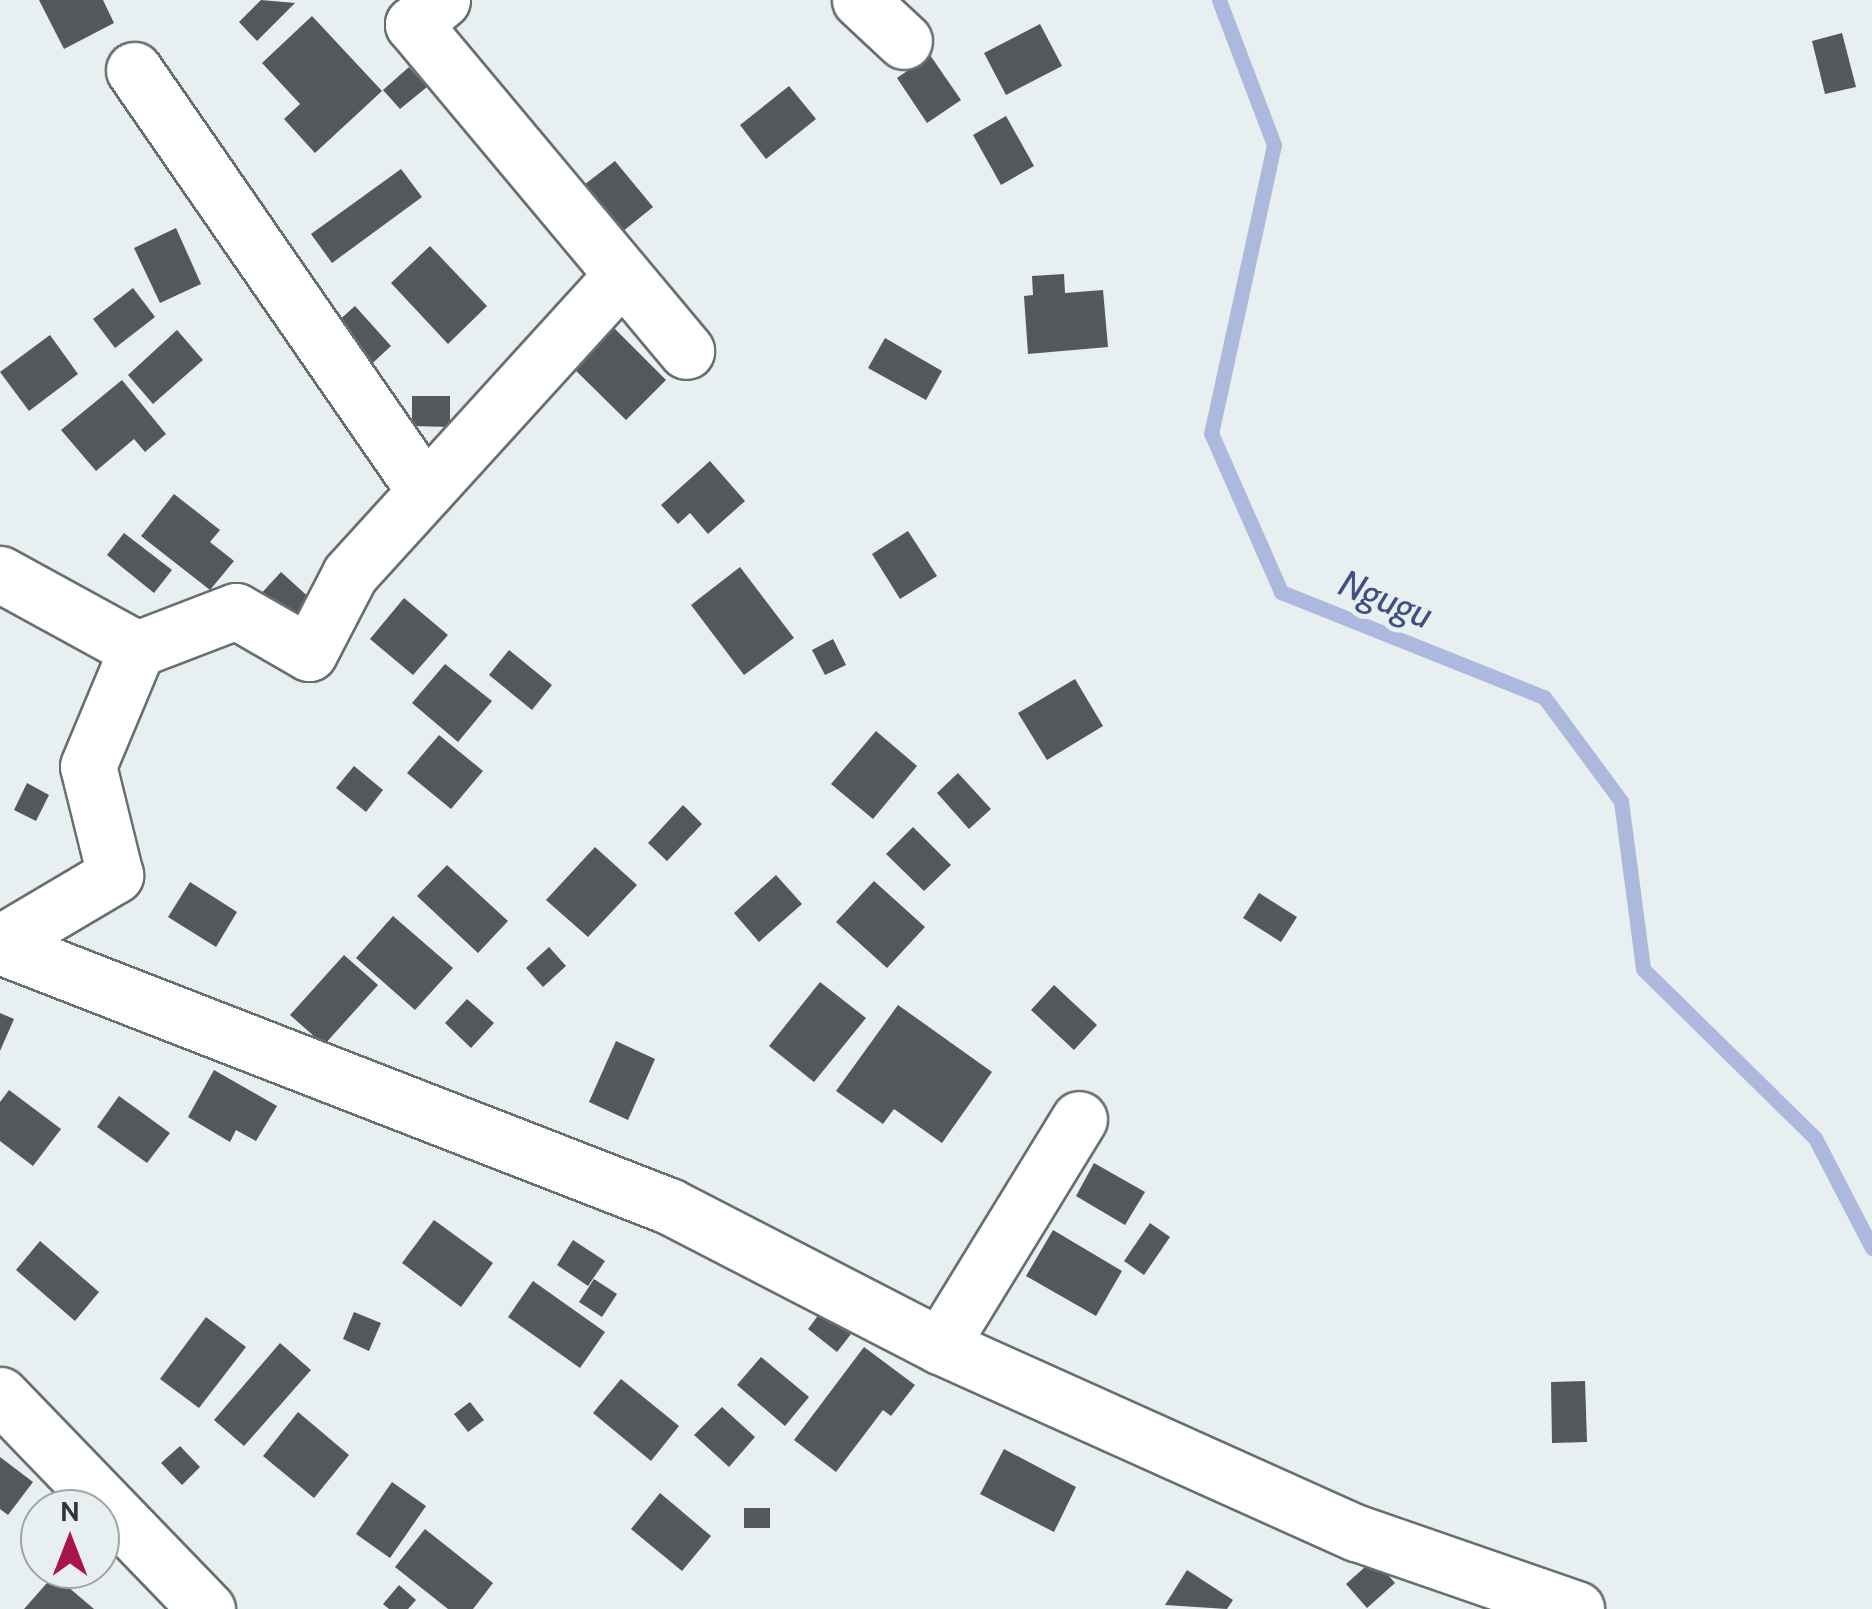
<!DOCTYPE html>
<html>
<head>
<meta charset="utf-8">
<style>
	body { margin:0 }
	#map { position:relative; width:1872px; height:1609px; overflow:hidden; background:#e7eff0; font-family:Cabin,sans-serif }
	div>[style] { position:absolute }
	.stream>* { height:15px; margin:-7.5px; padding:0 7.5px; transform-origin:7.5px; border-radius:7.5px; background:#acb9dd }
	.building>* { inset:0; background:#52585b }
	.roads { filter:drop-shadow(2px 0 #686f6f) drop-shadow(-2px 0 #686f6f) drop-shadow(0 2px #686f6f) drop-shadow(0 -2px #686f6f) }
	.minor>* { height:55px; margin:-27.5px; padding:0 27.5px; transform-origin:27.5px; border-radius:27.5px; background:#fff }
	.major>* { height:55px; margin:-27.5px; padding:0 27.5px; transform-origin:27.5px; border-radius:27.5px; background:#fff }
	span { translate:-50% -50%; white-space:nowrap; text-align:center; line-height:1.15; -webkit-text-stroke:10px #e7eff0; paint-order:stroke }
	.water-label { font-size:38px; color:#405081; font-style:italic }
	.north { position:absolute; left:20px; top:1489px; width:100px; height:100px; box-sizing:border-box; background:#e7eff0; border:2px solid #9fa5a5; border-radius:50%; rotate:0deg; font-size:28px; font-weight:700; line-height:40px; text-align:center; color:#323535 }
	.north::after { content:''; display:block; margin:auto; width:35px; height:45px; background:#a9154a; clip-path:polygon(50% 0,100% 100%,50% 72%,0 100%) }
</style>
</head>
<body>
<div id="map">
	<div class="stream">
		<i style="left:1219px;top:0;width:155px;rotate:69.2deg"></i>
		<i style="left:1274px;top:145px;width:295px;rotate:102.3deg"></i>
		<i style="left:1211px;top:433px;width:174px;rotate:66.2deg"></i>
		<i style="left:1281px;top:592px;width:283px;rotate:21.8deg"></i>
		<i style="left:1544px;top:697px;width:129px;rotate:53.5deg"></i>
		<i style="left:1621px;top:801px;width:169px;rotate:82.5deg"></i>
		<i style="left:1643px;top:969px;width:241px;rotate:44.5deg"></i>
		<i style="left:1815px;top:1138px;width:124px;rotate:62.6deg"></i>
	</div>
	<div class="building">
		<i style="clip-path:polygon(39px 0,103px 0,114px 23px,64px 49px)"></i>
		<i style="clip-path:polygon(261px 0,295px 3px,257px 41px,239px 22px)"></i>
		<i style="clip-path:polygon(312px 16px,382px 91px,315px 153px,284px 119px,300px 104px,262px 63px)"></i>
		<i style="clip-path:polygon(1040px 24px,1062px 66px,1006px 95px,984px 53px)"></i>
		<i style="clip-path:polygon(1842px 33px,1856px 87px,1825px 94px,1812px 41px)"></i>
		<i style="clip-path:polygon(930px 55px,961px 100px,927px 123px,897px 78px)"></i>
		<i style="clip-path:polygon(409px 67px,427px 87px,400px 109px,383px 90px)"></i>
		<i style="clip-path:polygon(789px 86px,816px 119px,766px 159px,740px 125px)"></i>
		<i style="clip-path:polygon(1006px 116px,1034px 166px,1001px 185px,973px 135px)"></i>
		<i style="clip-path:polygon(615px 161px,653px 207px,622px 232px,584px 185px)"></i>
		<i style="clip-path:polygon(401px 169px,422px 197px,332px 263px,311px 234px)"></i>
		<i style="clip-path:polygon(176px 228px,201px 284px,160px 303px,134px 248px)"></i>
		<i style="clip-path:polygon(430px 246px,487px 306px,448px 344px,391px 283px)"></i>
		<i style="clip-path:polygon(1064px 274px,1065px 293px,1103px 290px,1108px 347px,1028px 354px,1024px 296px,1033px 295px,1032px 276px)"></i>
		<i style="clip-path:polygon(133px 288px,155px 317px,115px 348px,93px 319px)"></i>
		<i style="clip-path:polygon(355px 306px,391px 346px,364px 371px,327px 331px)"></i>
		<i style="clip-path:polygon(605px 319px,666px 380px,626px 420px,565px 360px)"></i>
		<i style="clip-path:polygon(177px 330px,203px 360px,153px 404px,128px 375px)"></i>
		<i style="clip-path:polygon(50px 335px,78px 374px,29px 411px,0 372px)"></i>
		<i style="clip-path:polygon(885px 338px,942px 371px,926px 400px,868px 368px)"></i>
		<i style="clip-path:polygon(122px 380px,166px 434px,145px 452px,134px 439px,96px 471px,61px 430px)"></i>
		<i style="clip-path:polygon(412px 396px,450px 396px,450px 427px,412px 426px)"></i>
		<i style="clip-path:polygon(710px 461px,745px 501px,708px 534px,690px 513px,678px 524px,661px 505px)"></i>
		<i style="clip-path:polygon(174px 494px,220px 530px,210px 542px,234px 561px,210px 590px,141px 536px)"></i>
		<i style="clip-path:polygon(908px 531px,937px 576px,900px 599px,872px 554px)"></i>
		<i style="clip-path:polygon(124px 533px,172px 570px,154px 593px,107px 555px)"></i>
		<i style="clip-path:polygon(740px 567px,794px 638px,744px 675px,691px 605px)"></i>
		<i style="clip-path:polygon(281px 572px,314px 602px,292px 627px,258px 597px)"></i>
		<i style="clip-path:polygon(404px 598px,448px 635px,413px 675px,370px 639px)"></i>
		<i style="clip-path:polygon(833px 639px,846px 665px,825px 675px,812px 650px)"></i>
		<i style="clip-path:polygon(509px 650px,552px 685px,532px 710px,489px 675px)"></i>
		<i style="clip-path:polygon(445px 664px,492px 701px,458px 742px,412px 703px)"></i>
		<i style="clip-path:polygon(1075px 679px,1103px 726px,1047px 760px,1018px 713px)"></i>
		<i style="clip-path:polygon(876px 731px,917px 766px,873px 819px,831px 784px)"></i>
		<i style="clip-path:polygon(439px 735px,483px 771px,451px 809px,407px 773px)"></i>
		<i style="clip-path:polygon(354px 766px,383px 790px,366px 812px,336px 788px)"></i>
		<i style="clip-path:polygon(958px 773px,991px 809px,969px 829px,937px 793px)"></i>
		<i style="clip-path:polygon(27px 783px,49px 795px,36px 821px,14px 810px)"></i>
		<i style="clip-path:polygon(683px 805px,702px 824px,667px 861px,648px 843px)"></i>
		<i style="clip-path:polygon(913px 827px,951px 865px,924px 891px,886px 854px)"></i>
		<i style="clip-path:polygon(595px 847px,637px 885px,588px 937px,546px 900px)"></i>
		<i style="clip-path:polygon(447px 865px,508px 921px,478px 953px,417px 896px)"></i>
		<i style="clip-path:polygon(776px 875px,802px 904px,759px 942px,734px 913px)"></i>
		<i style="clip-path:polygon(874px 881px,925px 927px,887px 968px,836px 922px)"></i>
		<i style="clip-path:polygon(190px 882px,237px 912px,216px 947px,168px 917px)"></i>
		<i style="clip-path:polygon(1259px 893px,1297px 917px,1281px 942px,1243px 918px)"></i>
		<i style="clip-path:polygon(393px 916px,453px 968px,415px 1010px,356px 958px)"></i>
		<i style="clip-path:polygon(549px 947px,566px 966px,543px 987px,526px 968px)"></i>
		<i style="clip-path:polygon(344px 955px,378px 985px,324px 1045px,290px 1015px)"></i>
		<i style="clip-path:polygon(820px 982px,866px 1018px,814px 1082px,769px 1046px)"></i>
		<i style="clip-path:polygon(1054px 985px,1097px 1025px,1074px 1050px,1031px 1010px)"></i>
		<i style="clip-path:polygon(467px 999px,494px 1023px,471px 1048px,445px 1023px)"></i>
		<i style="clip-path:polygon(898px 1005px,992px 1072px,942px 1143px,894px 1109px,883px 1124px,836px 1091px)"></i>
		<i style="clip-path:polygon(0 1013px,14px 1019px,0 1051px)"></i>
		<i style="clip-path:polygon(616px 1041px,655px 1059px,628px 1120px,589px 1102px)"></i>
		<i style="clip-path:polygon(214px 1070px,277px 1106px,256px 1141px,236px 1130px,230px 1142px,188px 1117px)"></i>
		<i style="clip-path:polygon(9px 1090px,61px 1129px,33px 1166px,0 1141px,0 1102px)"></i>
		<i style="clip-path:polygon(119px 1096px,170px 1133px,147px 1163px,97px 1127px)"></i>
		<i style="clip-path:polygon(1094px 1163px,1145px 1192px,1125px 1225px,1076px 1196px)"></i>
		<i style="clip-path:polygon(434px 1220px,493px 1263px,461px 1307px,402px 1263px)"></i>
		<i style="clip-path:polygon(1150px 1223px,1170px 1237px,1144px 1275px,1124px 1261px)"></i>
		<i style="clip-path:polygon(1053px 1230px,1122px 1271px,1096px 1316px,1026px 1276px)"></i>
		<i style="clip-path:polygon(573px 1240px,605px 1261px,588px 1286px,557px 1265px)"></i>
		<i style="clip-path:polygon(40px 1241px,99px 1292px,75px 1321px,16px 1270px)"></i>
		<i style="clip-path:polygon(594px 1279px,617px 1294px,602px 1317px,579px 1302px)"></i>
		<i style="clip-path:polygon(533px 1281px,605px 1332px,580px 1368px,508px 1317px)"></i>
		<i style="clip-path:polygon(354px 1312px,381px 1323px,369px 1351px,343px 1339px)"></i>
		<i style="clip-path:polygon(820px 1313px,851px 1334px,837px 1352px,808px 1329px)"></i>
		<i style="clip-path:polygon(206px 1317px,246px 1347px,199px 1408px,160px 1379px)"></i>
		<i style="clip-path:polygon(280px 1343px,311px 1370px,244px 1446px,214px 1420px)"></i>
		<i style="clip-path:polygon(864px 1347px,915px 1385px,891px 1416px,883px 1410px,836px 1472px,794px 1440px)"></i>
		<i style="clip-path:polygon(761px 1357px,809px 1397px,785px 1426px,737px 1385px)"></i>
		<i style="clip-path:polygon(621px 1379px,679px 1426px,651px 1461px,593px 1413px)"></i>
		<i style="clip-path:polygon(1585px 1381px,1587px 1442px,1552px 1443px,1551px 1382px)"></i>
		<i style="clip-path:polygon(470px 1402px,484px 1420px,468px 1432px,454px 1414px)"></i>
		<i style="clip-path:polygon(722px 1407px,755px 1437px,729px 1467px,694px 1435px)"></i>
		<i style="clip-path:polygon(298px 1412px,349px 1455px,314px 1498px,263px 1456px)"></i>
		<i style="clip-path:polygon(180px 1446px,200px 1467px,182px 1485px,161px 1463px)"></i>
		<i style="clip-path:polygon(1004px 1449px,1076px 1487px,1054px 1532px,980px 1494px)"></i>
		<i style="clip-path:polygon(0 1457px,33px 1482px,8px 1515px,0 1509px)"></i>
		<i style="clip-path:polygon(392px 1482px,426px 1506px,390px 1558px,356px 1534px)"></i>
		<i style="clip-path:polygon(660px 1493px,711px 1536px,682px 1571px,631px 1529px)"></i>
		<i style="clip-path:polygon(744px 1508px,770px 1508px,770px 1528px,744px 1528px)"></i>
		<i style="clip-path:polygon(425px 1529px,493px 1583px,473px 1609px,448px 1609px,395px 1567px)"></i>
		<i style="clip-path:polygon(1374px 1559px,1395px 1583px,1367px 1608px,1346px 1584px)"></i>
		<i style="clip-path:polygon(1187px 1570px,1233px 1600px,1227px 1609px,1165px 1605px)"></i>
		<i style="clip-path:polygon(54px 1575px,94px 1609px,24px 1609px)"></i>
		<i style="clip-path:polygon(399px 1585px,416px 1600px,408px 1609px,389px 1609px,383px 1604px)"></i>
	</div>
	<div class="roads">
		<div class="minor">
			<i style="left:442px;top:0;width:38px;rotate:140deg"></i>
			<i style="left:413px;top:24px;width:426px;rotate:50.1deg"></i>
			<i style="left:860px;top:0;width:60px;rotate:43deg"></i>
			<i style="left:134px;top:70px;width:512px;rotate:55.35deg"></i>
			<i style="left:0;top:574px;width:156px;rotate:28.7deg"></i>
			<i style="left:0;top:943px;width:134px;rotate:-30.6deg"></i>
			<i style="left:115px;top:875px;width:112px;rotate:-103.9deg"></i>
			<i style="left:88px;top:766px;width:127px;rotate:-67.3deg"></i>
			<i style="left:137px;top:649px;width:106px;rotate:-21deg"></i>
			<i style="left:236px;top:611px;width:84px;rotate:29.9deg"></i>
			<i style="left:309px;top:653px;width:89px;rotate:-62.6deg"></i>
			<i style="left:350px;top:574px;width:404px;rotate:-47.7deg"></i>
			<i style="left:0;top:946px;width:718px;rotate:21.24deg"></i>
			<i style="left:669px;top:1206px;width:305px;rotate:27.3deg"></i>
			<i style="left:940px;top:1346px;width:457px;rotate:24.2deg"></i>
			<i style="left:1357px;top:1533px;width:232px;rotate:19.1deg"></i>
			<i style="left:940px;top:1346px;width:266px;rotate:-58.5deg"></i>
		</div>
		<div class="major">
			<i style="left:0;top:1395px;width:298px;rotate:46deg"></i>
		</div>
	</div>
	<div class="water-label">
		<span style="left:1386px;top:599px;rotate:22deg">Ngugu</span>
	</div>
	<div class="north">N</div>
</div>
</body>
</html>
